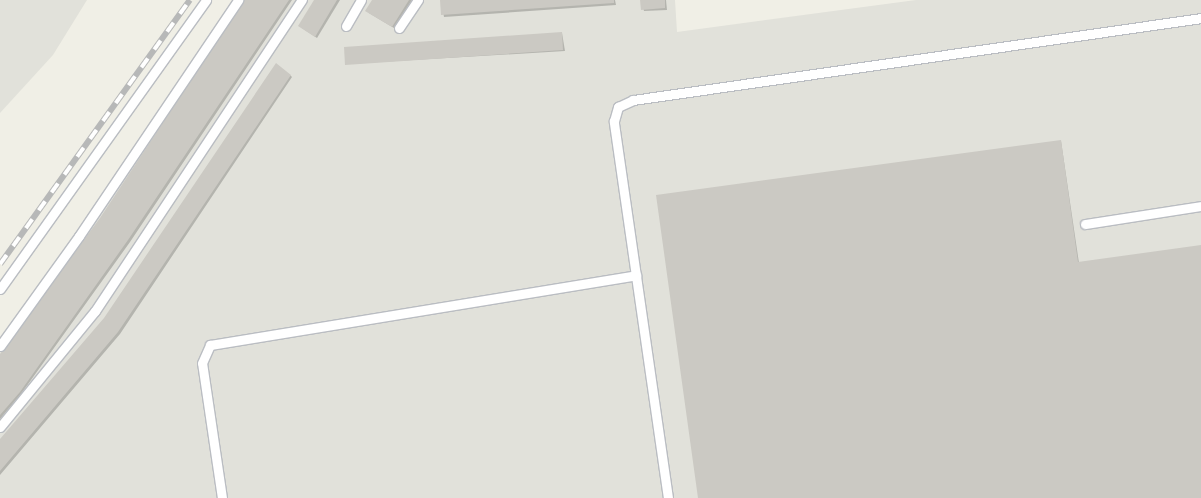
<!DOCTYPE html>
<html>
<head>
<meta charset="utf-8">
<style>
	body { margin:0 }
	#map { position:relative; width:1201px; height:498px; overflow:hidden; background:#f0efe6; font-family:"Open Sans",sans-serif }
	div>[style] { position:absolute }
	.industrial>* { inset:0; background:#e1e1da }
	.shadow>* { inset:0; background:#0003 }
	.building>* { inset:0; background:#cbc9c3 }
	.roads { filter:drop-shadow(1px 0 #babdc2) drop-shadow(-1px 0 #babdc2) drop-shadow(0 1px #babdc2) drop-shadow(0 -1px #babdc2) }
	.service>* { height:9px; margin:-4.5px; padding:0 4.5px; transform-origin:4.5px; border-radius:4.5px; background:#fff }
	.rail>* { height:5.5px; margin-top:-2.75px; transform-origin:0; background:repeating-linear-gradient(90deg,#fff 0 11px,#b7b8b8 0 22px); box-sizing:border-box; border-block:1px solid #b7b8b8 }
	span { translate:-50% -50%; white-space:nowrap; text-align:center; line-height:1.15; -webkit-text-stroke:5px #fff; paint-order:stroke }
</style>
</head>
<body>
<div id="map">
	<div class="industrial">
		<i style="clip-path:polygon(0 0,87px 0,53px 55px,0 113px)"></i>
		<i style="clip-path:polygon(238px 0,675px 0,677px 32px,916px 0,1201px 0,1201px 498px,0 498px,0 346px)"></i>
	</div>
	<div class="shadow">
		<i style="clip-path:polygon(245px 0,292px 0,130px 242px,21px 394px,0 419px,0 356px,101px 218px)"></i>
		<i style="clip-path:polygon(316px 0,340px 0,317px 38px,302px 28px)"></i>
		<i style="clip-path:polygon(373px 0,412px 0,394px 28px,369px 13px)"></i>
		<i style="clip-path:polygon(441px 0,615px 0,616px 5px,444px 17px)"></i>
		<i style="clip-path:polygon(641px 0,666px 0,667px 10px,644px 11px)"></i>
		<i style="clip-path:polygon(562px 33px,565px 51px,346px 64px)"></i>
		<i style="clip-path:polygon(290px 75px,292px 77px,120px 334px,0 475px,0 441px,105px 319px)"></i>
		<i style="clip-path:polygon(1061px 141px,1079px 263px,1201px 246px,1201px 498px,699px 498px)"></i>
	</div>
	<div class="building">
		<i style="clip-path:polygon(244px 0,289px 0,128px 240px,20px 392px,0 415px,0 354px,100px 218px)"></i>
		<i style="clip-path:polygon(314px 0,337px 0,315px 37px,298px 26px)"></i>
		<i style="clip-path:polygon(372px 0,409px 0,392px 27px,365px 11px)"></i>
		<i style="clip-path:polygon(440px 0,614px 0,614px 3px,441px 15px)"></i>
		<i style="clip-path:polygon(640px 0,665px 0,665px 8px,641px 10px)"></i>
		<i style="clip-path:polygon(562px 32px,563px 50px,345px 65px,344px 47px)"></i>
		<i style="clip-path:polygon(276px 63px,291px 75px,118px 332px,0 471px,0 439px,104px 318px)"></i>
		<i style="clip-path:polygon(1061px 140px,1078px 262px,1201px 245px,1201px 498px,698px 498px,656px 195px)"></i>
	</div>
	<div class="roads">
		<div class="service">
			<i style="left:346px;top:26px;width:30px;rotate:-60deg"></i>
			<i style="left:399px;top:28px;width:34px;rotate:-56deg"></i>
			<i style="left:1085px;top:224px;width:117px;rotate:-8.8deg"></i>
			<i style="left:0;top:289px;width:355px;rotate:-54.5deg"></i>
			<i style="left:0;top:346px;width:135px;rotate:-54.3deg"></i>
			<i style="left:79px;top:236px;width:285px;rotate:-56deg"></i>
			<i style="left:0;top:427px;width:150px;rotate:-50.7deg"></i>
			<i style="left:95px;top:311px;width:374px;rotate:-56.4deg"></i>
			<i style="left:222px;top:498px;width:136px;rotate:-98.4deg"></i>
			<i style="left:202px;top:363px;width:20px;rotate:-66deg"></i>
			<i style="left:210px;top:345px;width:432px;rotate:-9.3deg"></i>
			<i style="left:668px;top:498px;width:381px;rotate:-98.2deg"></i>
			<i style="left:614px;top:121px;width:15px;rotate:-74deg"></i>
			<i style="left:618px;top:107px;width:17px;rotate:-25deg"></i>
			<i style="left:633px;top:100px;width:574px;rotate:-8.21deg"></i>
		</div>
	</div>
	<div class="rail">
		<i style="left:0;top:264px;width:325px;rotate:-54.3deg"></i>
	</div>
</div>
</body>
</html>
